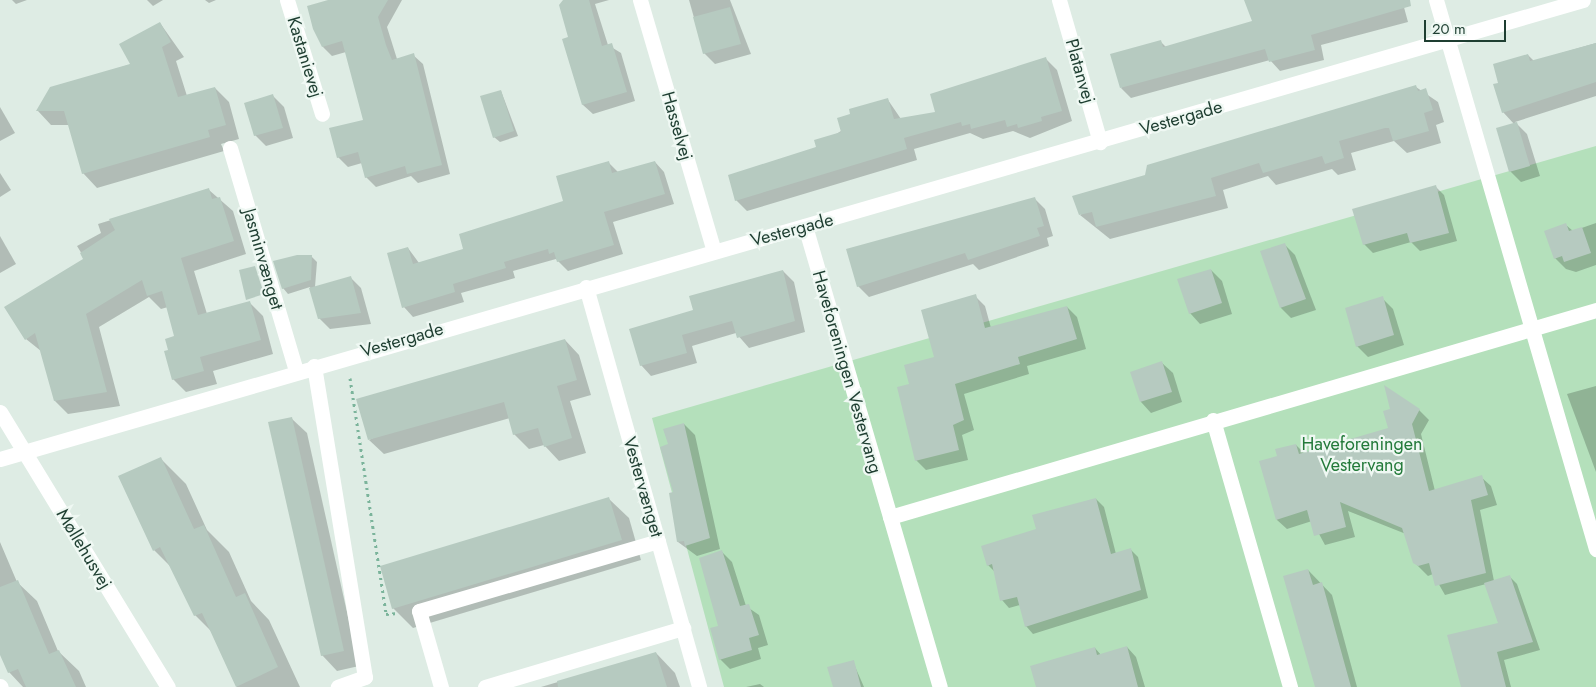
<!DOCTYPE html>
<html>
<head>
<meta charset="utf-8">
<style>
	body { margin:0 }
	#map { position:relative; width:1596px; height:687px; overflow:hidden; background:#deece4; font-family:Jost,sans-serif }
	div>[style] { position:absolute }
	.green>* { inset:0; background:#b4e0bb }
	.shadow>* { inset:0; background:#0003 }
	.building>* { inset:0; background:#b6cac0 }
	.path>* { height:3px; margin-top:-1.5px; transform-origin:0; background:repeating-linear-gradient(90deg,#7bb49b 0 2.5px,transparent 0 6.5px) }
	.minor>* { height:15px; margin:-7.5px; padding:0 7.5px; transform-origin:7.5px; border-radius:7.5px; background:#fff }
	span { translate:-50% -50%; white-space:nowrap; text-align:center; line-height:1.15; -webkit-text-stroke:4.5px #eff8f3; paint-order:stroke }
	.street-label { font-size:18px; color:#1e3e31 }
	.park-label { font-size:18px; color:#237a3a }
	.scale { position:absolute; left:1424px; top:20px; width:82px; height:22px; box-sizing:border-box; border:2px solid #1e3e31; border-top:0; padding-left:6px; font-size:15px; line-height:18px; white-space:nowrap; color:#1e3e31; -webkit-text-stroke:4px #eff8f3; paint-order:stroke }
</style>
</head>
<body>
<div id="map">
	<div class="green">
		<i style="clip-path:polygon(1596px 146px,1596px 687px,724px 687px,652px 418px)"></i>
	</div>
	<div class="shadow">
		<i style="clip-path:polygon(12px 0,27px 0,16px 4px)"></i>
		<i style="clip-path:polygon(147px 0,163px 0,153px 6px)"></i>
		<i style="clip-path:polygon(205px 0,216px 0,209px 3px)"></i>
		<i style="clip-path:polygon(329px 0,402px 0,387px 27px,397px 59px,413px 55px,423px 64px,450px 174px,418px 183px,411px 176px,376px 187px,366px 177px,362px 163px,348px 167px,338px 157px,365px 121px,346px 52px,332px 56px,323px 47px)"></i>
		<i style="clip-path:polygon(564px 0,609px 0,595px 4px,608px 45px,621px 53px,635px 101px,593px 114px,583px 105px,564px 40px,570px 38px)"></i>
		<i style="clip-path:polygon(689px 0,730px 0,751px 54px,715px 64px,704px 53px)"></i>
		<i style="clip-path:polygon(1256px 0,1402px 0,1408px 22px,1321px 45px,1324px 60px,1280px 71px,1270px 60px,1131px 98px,1121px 88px,1160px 41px,1166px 47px,1253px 22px)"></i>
		<i style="clip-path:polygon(160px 23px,184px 57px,176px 61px,187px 96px,215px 88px,229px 102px,239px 139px,221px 144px,224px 151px,97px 188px,83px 173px,69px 125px,51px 125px,38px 111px,51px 88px,132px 64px)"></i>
		<i style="clip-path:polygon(1596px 43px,1596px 96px,1515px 122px,1527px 134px,1540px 176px,1521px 182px,1510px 171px,1514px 124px,1503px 112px,1500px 84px,1528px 55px,1534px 61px)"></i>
		<i style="clip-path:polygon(1046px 59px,1057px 70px,1072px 121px,1030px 138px,1013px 131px,983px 139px,970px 133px,914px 149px,917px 160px,747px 211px,736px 200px,888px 100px,901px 119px,937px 113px)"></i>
		<i style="clip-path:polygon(1416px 87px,1438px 102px,1444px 122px,1436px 125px,1441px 143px,1407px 153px,1394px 141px,1351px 153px,1356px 170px,1338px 175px,1332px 169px,1276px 185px,1268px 176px,1223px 190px,1228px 208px,1110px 239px,1080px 215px,1146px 176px)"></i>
		<i style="clip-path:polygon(501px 91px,518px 136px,500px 142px,494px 137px)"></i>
		<i style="clip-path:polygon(273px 96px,284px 107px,293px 138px,266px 146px,255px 135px)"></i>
		<i style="clip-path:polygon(0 107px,15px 133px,0 141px)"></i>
		<i style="clip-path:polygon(608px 162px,618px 172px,655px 162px,664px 172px,674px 204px,613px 222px,623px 254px,568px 271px,556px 259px,513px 271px,515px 278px,461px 293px,464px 302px,413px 317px,404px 307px,408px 248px,419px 263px,465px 250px,565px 201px)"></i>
		<i style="clip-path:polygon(0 173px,11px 190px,0 197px)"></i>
		<i style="clip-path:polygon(1435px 186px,1444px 195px,1457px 241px,1420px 251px,1411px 242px,1373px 253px,1364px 244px)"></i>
		<i style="clip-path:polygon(209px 190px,233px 211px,246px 254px,194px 271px,207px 314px,249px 302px,263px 316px,273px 354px,213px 371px,217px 384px,186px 392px,173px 379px,176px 337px,168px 307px,161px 309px,149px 297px,99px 327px,120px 406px,68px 414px,55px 401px,41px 351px,26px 339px,85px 259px,77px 246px,101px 233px,98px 224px)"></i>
		<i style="clip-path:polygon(1034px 198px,1045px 209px,1053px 236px,1047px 238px,1049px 246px,979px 270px,973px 264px,869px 297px,858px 286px)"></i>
		<i style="clip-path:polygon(1596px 223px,1596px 265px,1576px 272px,1566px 269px,1555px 258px,1566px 225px,1573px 231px)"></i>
		<i style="clip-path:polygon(0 236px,16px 264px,0 273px)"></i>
		<i style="clip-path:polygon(1284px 244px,1295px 255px,1316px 310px,1291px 318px,1281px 308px,1262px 252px)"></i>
		<i style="clip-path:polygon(311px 256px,317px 262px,315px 287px,351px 278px,361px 288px,371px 324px,330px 329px,319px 318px,310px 287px,288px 294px,283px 288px)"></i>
		<i style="clip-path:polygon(1211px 270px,1222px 281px,1232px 314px,1200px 324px,1190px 313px)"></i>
		<i style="clip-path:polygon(783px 271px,794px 282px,805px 332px,749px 348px,736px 333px,692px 346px,697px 363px,651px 376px,641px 365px,695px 311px)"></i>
		<i style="clip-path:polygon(975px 296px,985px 306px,991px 328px,1067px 307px,1077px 317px,1086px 349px,1027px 366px,1029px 374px,964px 394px,974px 430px,962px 435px,968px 460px,926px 470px,916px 460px,910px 384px,935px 358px)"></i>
		<i style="clip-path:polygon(1382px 298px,1393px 309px,1404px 345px,1368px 357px,1357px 346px)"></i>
		<i style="clip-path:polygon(565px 340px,579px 355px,591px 395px,570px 401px,586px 453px,559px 461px,544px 445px,529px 449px,514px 434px,510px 418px,384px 454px,369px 440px)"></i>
		<i style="clip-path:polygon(1162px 363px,1173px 373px,1182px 402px,1151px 413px,1141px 402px,1132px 373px)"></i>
		<i style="clip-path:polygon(1596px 386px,1596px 472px,1567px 394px)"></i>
		<i style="clip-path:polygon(1419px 410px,1429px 420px,1421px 434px,1435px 491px,1481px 477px,1491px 486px,1497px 505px,1480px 510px,1494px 581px,1509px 576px,1517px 584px,1540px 650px,1504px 660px,1511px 687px,1462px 687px,1499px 624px,1486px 584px,1445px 595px,1433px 574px,1428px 576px,1414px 562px,1406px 534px,1348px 511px,1355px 537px,1325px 545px,1312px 521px,1287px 529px,1277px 520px,1278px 457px,1296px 445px,1304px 453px,1389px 429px)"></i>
		<i style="clip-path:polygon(291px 418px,307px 433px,359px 666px,337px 671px,322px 655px)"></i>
		<i style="clip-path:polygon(684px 424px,695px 435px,720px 549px,697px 556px,678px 542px,670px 494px,674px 493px,669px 445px)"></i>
		<i style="clip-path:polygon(161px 459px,186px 484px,207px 530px,229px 552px,251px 601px,269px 620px,300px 687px,237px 687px,212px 632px,195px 615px,172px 568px,154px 550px)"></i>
		<i style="clip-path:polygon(609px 499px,629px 518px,641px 560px,413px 628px,393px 608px)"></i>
		<i style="clip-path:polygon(1096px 499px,1104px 507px,1116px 554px,1130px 549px,1138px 557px,1148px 598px,1033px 634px,1026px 626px,1020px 605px,1009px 608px,1002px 600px,995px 572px,988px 565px,1038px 530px)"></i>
		<i style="clip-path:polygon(0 542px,17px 582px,37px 601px,58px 651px,79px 671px,86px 687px,23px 687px,9px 672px,0 652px)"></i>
		<i style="clip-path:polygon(722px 552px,732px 562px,746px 606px,759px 615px,768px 645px,758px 648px,761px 659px,730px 669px,720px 659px)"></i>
		<i style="clip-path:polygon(1308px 570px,1332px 595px,1357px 687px,1318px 687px)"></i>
		<i style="clip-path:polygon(1127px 647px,1136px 657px,1145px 687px,1037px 687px,1095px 648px,1101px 655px)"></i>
		<i style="clip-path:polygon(656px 653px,675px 673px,680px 687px,541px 687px)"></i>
		<i style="clip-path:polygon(853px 662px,864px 687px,834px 687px)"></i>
		<i style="clip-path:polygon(760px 684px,764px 687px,746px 687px)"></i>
	</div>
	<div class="building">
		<i style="clip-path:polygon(328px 0,388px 0,378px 17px,386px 45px,392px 60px,414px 53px,442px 165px,407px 174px,405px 166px,365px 178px,358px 152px,337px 158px,329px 128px,363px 120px,342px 41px,322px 47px,313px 29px,307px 6px)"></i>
		<i style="clip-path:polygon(563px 0,589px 0,602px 46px,612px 43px,627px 92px,582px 105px,562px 39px,568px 37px,559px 5px)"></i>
		<i style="clip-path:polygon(1244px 0,1410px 0,1411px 6px,1311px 35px,1315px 50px,1269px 62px,1265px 49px,1120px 88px,1110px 54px,1161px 40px,1163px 47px,1252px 21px)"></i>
		<i style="clip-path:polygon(730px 7px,741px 44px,703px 54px,693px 17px)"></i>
		<i style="clip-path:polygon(160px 22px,171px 42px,162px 47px,178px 97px,215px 87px,226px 125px,208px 130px,210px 137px,82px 174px,64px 111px,36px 111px,50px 87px,130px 64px,119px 44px)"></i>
		<i style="clip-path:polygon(1596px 43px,1596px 82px,1502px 113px,1493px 84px,1498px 83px,1493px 64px,1528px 54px,1530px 61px)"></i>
		<i style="clip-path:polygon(1046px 57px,1062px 111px,1041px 117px,1042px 121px,1018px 128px,1017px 124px,1007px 127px,1005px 120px,971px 129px,970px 124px,962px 126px,961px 122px,904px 138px,907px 149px,735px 201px,728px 175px,816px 147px,814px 140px,841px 132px,837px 118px,850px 114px,849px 109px,888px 98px,894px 119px,935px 112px,930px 94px)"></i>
		<i style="clip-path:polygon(1416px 85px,1418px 91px,1426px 88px,1433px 110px,1424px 113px,1429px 131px,1393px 141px,1389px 128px,1385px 128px,1339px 141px,1344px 158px,1325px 164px,1322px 156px,1263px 173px,1259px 163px,1211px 178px,1216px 196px,1096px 227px,1092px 212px,1079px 215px,1072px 196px,1145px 175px,1147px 165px)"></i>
		<i style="clip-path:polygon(501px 90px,514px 131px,493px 138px,480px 96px)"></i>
		<i style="clip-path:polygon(273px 94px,283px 128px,254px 136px,244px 103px)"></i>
		<i style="clip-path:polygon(1517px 122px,1530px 166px,1509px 172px,1496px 128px)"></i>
		<i style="clip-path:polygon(609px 161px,612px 173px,655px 161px,665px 194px,604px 212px,614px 245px,557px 262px,554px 252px,549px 254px,548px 249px,504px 262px,506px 268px,453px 284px,455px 292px,402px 308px,387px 253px,408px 247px,413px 264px,463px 249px,459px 234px,563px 201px,556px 176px)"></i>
		<i style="clip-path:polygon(1436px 185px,1449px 233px,1410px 243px,1407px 233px,1363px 245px,1352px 209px)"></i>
		<i style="clip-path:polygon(209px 188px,212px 199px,220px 197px,234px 241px,181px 258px,198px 315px,250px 301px,261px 340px,200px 357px,204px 371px,172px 380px,164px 351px,168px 350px,165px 339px,174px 336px,162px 291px,147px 296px,142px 280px,86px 314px,107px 392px,54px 401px,35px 333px,25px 340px,4px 307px,83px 259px,80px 253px,115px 230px,109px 219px)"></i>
		<i style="clip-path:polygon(1035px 197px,1044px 226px,1037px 228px,1040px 236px,968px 260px,965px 253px,857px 287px,846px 249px)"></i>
		<i style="clip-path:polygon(1566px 223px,1569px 231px,1582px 227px,1591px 253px,1564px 262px,1562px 256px,1554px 259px,1544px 231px)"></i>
		<i style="clip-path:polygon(1285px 243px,1306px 299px,1280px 308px,1260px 251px)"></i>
		<i style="clip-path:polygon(297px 255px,312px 255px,311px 280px,282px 289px,273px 261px)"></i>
		<i style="clip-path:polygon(255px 266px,264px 294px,246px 300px,239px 270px)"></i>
		<i style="clip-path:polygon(1211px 269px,1222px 303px,1189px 314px,1177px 279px)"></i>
		<i style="clip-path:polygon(783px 270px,795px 321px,737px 338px,732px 321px,682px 335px,687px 353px,640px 366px,629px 329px,693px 310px,689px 296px)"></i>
		<i style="clip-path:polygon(351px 276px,361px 313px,318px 319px,309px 288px)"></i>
		<i style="clip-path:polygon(976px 294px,985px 328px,1067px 306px,1077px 339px,1018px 357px,1020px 364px,955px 384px,964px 420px,953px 425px,959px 450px,915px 461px,897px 387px,909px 384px,904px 365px,934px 357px,921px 310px)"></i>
		<i style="clip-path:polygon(1383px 296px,1394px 335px,1356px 347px,1345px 308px)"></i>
		<i style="clip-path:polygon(565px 339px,577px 380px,557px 386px,572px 438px,544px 447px,538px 428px,513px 435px,504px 402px,368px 440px,356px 399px)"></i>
		<i style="clip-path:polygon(1162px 361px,1172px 392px,1140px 402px,1130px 372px)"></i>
		<i style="clip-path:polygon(1384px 385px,1420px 409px,1412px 424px,1429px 491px,1482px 475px,1488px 495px,1471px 500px,1486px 573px,1435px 586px,1429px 563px,1418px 566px,1413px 563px,1402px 528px,1340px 502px,1346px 527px,1314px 536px,1307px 510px,1276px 520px,1259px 461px,1277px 456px,1275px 449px,1296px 444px,1299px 454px,1388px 428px,1383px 411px,1390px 409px)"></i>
		<i style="clip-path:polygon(292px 417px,344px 651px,321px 656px,268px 422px)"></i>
		<i style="clip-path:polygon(684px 423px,710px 538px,685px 546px,684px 541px,677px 542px,669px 493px,673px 492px,660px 447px,668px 444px,663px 429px)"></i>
		<i style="clip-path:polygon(161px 457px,194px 529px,204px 525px,236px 597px,245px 593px,278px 667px,236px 687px,202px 613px,194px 616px,160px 547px,153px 551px,118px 476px)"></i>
		<i style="clip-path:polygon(609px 497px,622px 540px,392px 609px,380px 566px)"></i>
		<i style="clip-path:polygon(1096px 498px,1111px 554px,1131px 548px,1141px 590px,1025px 627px,1017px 597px,1000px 601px,992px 564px,987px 566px,981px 546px,1036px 529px,1032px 515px)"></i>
		<i style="clip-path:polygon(722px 550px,740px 606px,749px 604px,759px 635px,749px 638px,752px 650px,719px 660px,710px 628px,718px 626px,699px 558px)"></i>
		<i style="clip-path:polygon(1308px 569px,1313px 585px,1322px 582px,1351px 687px,1315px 687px,1283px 576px)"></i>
		<i style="clip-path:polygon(1510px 575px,1533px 642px,1497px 652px,1506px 687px,1461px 687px,1447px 635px,1498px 623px,1484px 583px)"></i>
		<i style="clip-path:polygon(18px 580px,49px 654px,59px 650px,76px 687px,26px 687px,18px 669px,8px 673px,0 655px,0 587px)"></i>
		<i style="clip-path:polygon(1127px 646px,1138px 687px,1036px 687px,1030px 666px,1095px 647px,1097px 655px)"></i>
		<i style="clip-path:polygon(656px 652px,667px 687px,558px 687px,557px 681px)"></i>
		<i style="clip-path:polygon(854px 660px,861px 687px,833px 687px,827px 667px)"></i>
	</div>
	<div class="path">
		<i style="left:350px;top:378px;width:239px;rotate:81.3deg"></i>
		<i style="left:386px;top:614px;width:12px;rotate:-5deg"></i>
	</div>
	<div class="minor">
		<i style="left:287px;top:0;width:119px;rotate:72.9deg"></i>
		<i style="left:640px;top:0;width:262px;rotate:73.6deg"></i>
		<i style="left:1059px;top:0;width:148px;rotate:73.9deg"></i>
		<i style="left:1436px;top:0;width:572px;rotate:73.75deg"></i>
		<i style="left:230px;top:148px;width:233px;rotate:73.5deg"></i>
		<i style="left:805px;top:226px;width:480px;rotate:73.7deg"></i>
		<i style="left:586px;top:287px;width:416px;rotate:74.2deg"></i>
		<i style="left:314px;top:366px;width:315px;rotate:80.7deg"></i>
		<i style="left:365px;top:677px;width:29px;rotate:160deg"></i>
		<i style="left:0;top:412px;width:322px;rotate:58.6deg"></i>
		<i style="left:1213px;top:420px;width:278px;rotate:73.9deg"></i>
		<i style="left:0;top:459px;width:1648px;rotate:-16.17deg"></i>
		<i style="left:890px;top:517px;width:736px;rotate:-16.34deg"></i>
		<i style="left:0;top:686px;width:1px;rotate:45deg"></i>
		<i style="left:441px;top:687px;width:79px;rotate:-106.1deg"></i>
		<i style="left:419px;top:611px;width:249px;rotate:-16.3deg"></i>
		<i style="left:485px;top:687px;width:207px;rotate:-16.6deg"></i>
	</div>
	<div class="street-label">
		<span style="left:305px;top:57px;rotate:73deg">Kastanievej</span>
		<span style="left:1080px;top:71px;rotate:74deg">Platanvej</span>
		<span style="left:1181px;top:118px;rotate:-16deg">Vestergade</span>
		<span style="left:677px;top:126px;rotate:74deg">Hasselvej</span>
		<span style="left:792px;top:230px;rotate:-15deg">Vestergade</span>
		<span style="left:263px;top:259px;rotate:74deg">Jasminvænget</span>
		<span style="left:402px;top:340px;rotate:-16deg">Vestergade</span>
		<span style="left:847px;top:372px;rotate:74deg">Haveforeningen Vestervang</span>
		<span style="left:643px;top:487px;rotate:74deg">Vestervænget</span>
		<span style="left:84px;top:549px;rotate:59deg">Møllehusvej</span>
	</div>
	<div class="park-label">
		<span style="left:1362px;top:455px">Haveforeningen<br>Vestervang</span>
	</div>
	<div class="scale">20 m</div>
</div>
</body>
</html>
